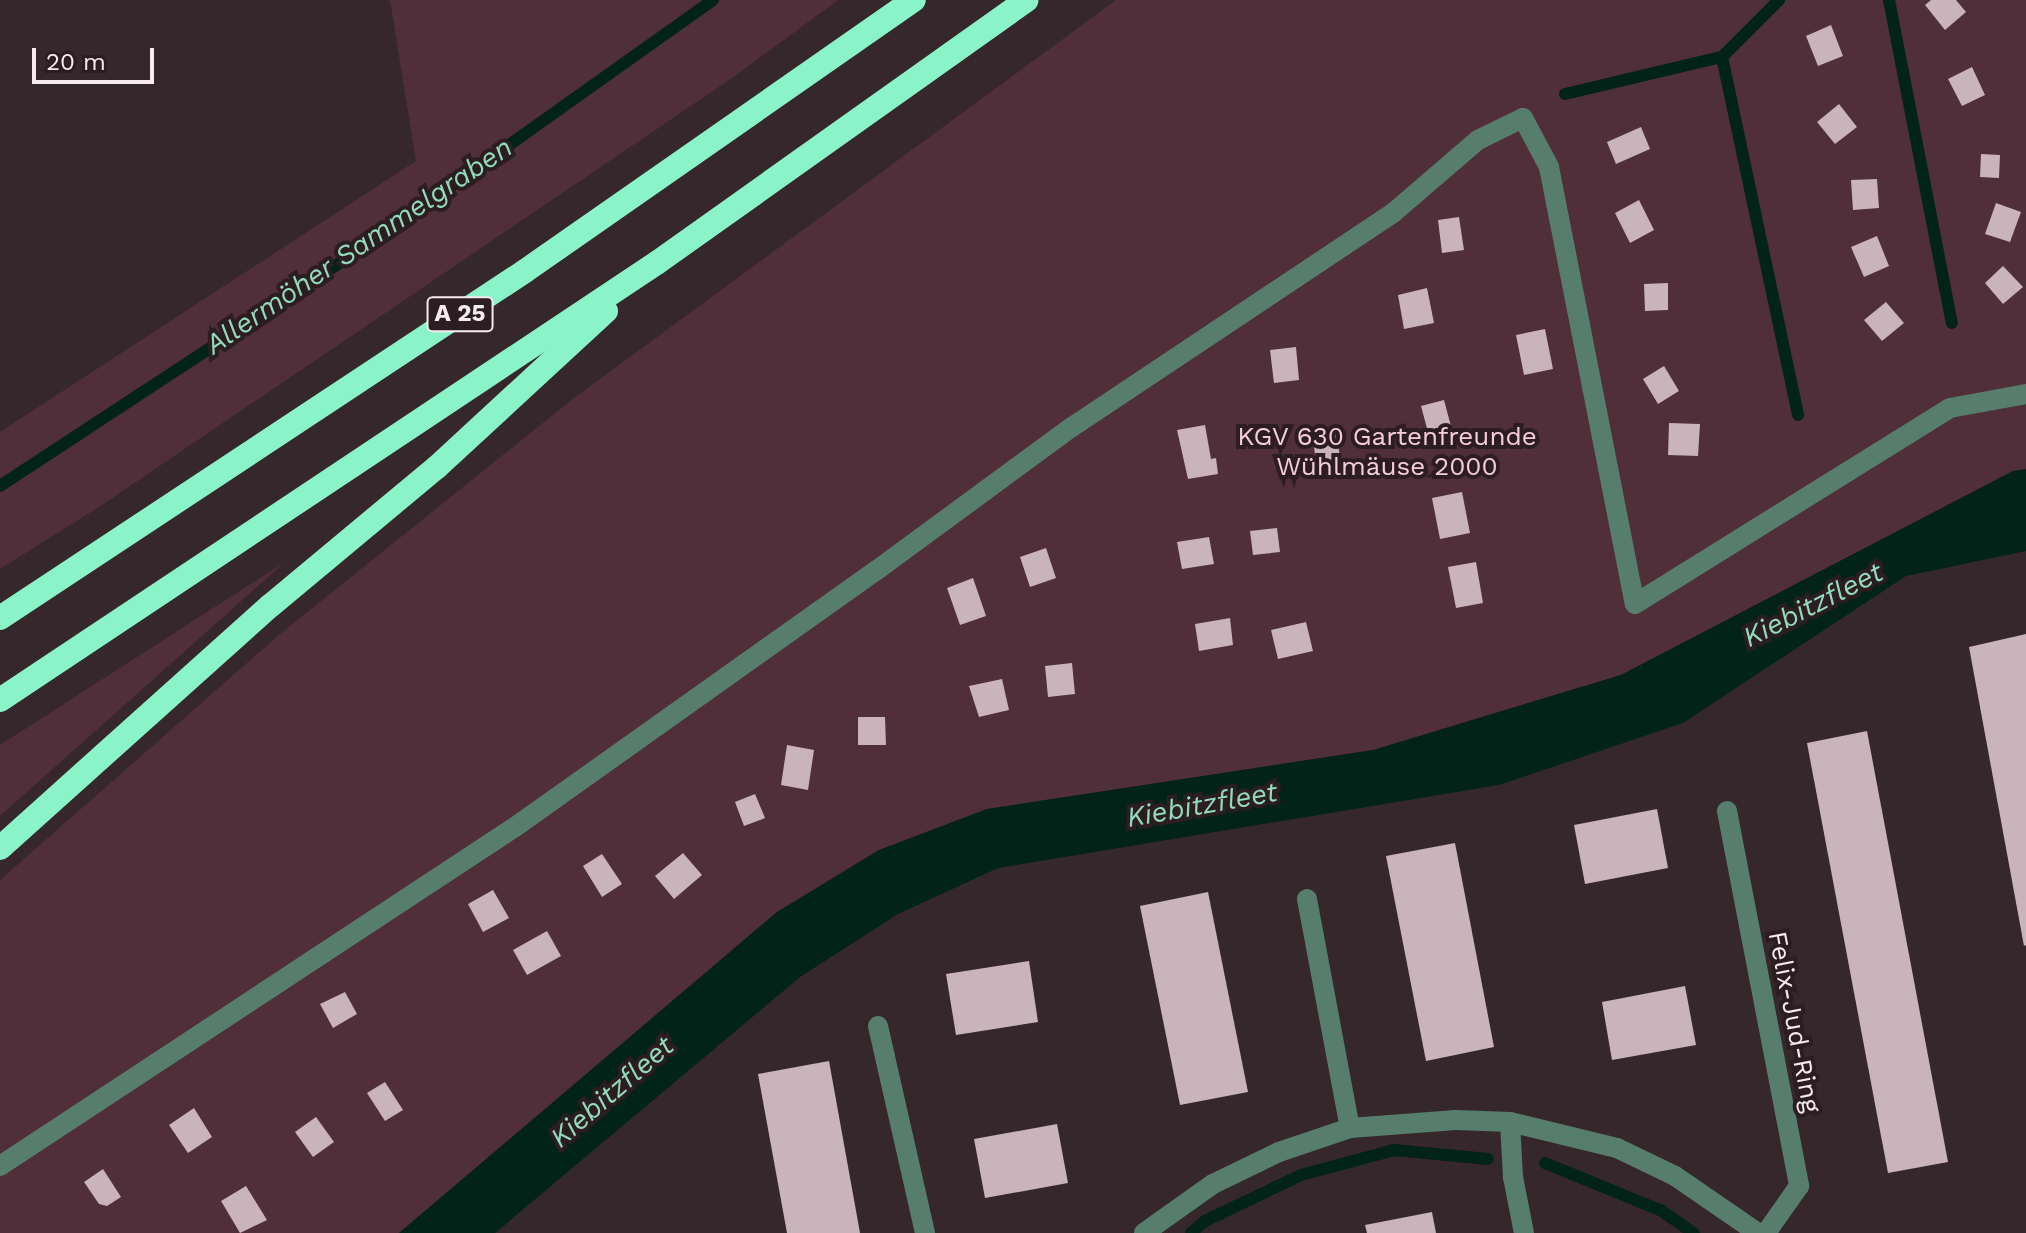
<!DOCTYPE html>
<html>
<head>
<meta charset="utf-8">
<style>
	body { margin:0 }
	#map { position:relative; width:2026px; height:1233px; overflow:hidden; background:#36272c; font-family:"Work Sans",sans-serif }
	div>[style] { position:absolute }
	.green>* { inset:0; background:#502e3a }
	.water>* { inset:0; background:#022318 }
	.stream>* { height:12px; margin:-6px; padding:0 6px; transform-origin:6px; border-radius:6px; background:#022318 }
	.building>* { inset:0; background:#c8b4ba }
	.minor>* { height:20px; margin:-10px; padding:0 10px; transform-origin:10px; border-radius:10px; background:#577e6d }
	.highway>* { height:24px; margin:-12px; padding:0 12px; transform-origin:12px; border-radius:12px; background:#8af3c8 }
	span { translate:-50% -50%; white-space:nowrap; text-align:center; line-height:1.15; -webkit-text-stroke:8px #2b1d22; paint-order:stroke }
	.shield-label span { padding:2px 6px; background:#2b1d22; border:2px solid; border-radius:6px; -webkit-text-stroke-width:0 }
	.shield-label { font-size:24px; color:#f6ebee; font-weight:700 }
	.park-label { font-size:26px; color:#f8cdda }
	.street-label { font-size:26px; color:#f6ebee }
	.water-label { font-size:28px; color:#92dbbb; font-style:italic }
	.scale { position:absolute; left:32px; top:48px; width:122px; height:36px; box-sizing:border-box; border:4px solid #f6ebee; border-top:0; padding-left:10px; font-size:24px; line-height:28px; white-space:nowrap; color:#f6ebee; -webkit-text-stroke:6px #2b1d22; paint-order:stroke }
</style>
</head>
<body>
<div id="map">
	<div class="green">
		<i style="clip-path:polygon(390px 0,838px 0,735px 76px,96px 509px,0 569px,0 432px,416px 161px)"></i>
		<i style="clip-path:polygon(1116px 0,2026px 0,2026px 469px,2013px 471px,1621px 675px,1373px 750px,987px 809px,879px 850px,777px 912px,399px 1233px,0 1233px,0 880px,280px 634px,574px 398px)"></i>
		<i style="clip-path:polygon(285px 562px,0 816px,0 745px)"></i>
	</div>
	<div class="water">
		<i style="clip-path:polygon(2026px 469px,2026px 551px,1906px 576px,1683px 723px,1499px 785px,998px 868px,898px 914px,800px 977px,495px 1233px,399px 1233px,777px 912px,879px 850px,987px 809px,1373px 750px,1621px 675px,2013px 471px)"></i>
	</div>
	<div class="stream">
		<i style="left:1889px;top:0;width:329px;rotate:79deg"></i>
		<i style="left:1722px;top:57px;width:366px;rotate:78deg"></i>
		<i style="left:1565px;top:94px;width:161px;rotate:-13.3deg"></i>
		<i style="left:1722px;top:57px;width:81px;rotate:-45deg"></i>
		<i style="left:0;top:486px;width:456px;rotate:-33.3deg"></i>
		<i style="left:381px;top:236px;width:407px;rotate:-35.4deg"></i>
		<i style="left:1545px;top:1163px;width:126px;rotate:22.3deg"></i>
		<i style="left:1662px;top:1211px;width:39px;rotate:35deg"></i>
		<i style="left:1191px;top:1233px;width:18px;rotate:-41deg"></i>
		<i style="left:1205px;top:1221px;width:106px;rotate:-25.6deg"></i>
		<i style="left:1301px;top:1175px;width:96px;rotate:-15deg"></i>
		<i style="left:1394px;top:1150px;width:94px;rotate:5.5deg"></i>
	</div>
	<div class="building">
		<i style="clip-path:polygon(1931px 0,1956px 0,1966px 12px,1945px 30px,1925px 5px)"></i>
		<i style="clip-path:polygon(1831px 25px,1843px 56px,1818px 66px,1806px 36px)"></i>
		<i style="clip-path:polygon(1972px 67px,1985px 95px,1962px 106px,1948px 79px)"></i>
		<i style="clip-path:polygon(1839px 104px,1857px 127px,1835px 144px,1817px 122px)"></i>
		<i style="clip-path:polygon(1641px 127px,1650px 149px,1616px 164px,1607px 142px)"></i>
		<i style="clip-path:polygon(1981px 154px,2000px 155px,1999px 178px,1980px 177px)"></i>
		<i style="clip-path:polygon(1877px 179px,1879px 208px,1853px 210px,1851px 180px)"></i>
		<i style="clip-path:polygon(1639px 200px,1654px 230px,1630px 243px,1615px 213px)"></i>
		<i style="clip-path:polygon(1996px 203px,2021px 212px,2010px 242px,1985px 234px)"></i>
		<i style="clip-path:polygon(1459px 217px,1464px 250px,1442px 253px,1438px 220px)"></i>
		<i style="clip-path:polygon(1877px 236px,1889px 266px,1864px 277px,1851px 247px)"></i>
		<i style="clip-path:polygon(2003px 266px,2023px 287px,2003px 304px,1985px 283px)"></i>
		<i style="clip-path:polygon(1668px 283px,1668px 310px,1645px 311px,1644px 284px)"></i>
		<i style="clip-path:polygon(1427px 288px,1434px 323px,1404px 329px,1398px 295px)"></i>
		<i style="clip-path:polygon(1886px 302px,1904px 323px,1882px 341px,1864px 320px)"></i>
		<i style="clip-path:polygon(1545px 329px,1553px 369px,1524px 375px,1516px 335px)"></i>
		<i style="clip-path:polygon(1296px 347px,1299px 380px,1274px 383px,1270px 350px)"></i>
		<i style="clip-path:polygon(1664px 366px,1679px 391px,1658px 404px,1643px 379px)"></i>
		<i style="clip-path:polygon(1444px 400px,1452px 430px,1429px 436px,1421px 406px)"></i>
		<i style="clip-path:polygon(1669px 423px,1700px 424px,1698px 456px,1668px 455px)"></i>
		<i style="clip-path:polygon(1205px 425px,1211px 459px,1216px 458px,1218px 474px,1188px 479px,1177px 430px)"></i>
		<i style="clip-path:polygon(1336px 432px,1341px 463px,1317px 467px,1312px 435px)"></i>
		<i style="clip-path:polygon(1462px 492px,1470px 533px,1440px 539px,1432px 498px)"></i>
		<i style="clip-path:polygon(1277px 528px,1280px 552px,1253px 555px,1250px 531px)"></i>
		<i style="clip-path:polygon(1209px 537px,1214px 564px,1182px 569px,1177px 542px)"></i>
		<i style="clip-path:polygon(1046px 548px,1056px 578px,1030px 587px,1020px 557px)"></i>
		<i style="clip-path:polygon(1476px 562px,1483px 603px,1456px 608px,1448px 567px)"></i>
		<i style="clip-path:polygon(973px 578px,986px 616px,960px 625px,947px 588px)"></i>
		<i style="clip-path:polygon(1230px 618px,1233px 645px,1199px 651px,1195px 624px)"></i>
		<i style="clip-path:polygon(1306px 622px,1313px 651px,1278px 659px,1271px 630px)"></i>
		<i style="clip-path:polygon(2026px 634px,2026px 945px,2024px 946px,1969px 647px)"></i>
		<i style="clip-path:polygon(1072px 663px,1075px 694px,1048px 697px,1045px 666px)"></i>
		<i style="clip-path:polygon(1002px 679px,1009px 710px,979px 717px,969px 686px)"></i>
		<i style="clip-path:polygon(858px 717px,885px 717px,886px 745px,858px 745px)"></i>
		<i style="clip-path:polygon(1867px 731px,1948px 1162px,1888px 1173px,1807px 743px)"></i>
		<i style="clip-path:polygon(787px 745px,814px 750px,808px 790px,781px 785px)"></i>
		<i style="clip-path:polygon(755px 794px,765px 818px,744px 826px,735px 802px)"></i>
		<i style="clip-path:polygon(1657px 809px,1668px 868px,1585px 884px,1574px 825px)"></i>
		<i style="clip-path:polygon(1455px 843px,1494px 1047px,1426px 1061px,1386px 856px)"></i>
		<i style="clip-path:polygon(683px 853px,702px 875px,674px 899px,655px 876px)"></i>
		<i style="clip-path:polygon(602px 854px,622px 884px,602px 897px,583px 866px)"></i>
		<i style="clip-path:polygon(493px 890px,509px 918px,483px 932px,468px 904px)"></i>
		<i style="clip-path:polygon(1208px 892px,1248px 1092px,1180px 1105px,1140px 906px)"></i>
		<i style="clip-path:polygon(547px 931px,561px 956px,527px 975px,513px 950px)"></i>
		<i style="clip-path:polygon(1029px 961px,1038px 1022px,956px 1035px,946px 974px)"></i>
		<i style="clip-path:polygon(1685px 986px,1696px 1045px,1612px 1060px,1602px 1002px)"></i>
		<i style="clip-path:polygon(345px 992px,357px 1014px,333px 1028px,320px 1004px)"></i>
		<i style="clip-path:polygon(829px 1061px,860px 1233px,787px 1233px,758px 1074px)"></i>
		<i style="clip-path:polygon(385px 1082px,403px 1110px,385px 1121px,367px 1093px)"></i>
		<i style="clip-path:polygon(194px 1108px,212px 1137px,188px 1153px,169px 1125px)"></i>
		<i style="clip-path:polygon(316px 1117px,334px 1142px,313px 1157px,295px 1132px)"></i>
		<i style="clip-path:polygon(1057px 1124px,1068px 1183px,985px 1198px,974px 1139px)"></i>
		<i style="clip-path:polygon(103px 1169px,121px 1197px,107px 1206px,99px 1204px,84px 1182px)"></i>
		<i style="clip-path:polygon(246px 1186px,267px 1220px,240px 1233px,221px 1201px)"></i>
		<i style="clip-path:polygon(1432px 1212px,1436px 1233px,1367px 1233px,1365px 1225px)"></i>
	</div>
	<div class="minor">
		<i style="left:1727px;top:811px;width:382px;rotate:79.1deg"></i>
		<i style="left:1799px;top:1186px;width:57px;rotate:125.1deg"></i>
		<i style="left:1307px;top:899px;width:233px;rotate:79.4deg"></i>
		<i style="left:878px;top:1026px;width:212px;rotate:77.2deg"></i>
		<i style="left:1510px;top:1122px;width:55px;rotate:86.9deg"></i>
		<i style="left:1513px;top:1177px;width:57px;rotate:78.9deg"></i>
		<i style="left:0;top:1166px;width:617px;rotate:-33.36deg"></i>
		<i style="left:515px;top:827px;width:444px;rotate:-35.4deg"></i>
		<i style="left:877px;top:570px;width:242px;rotate:-36.3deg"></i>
		<i style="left:1072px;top:427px;width:386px;rotate:-33.7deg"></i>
		<i style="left:1393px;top:213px;width:112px;rotate:-40.7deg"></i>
		<i style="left:1478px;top:140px;width:50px;rotate:-26.1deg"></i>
		<i style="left:1523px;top:118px;width:55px;rotate:62deg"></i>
		<i style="left:1549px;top:167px;width:445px;rotate:78.9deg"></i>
		<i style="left:1635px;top:604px;width:371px;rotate:-31.9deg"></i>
		<i style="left:1950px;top:408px;width:77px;rotate:-10.4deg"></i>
		<i style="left:1144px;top:1233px;width:85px;rotate:-35.4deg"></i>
		<i style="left:1213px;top:1184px;width:73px;rotate:-25.9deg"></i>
		<i style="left:1279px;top:1152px;width:75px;rotate:-18.7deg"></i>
		<i style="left:1350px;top:1128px;width:106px;rotate:-4.3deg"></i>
		<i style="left:1456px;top:1120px;width:54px;rotate:2.1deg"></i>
		<i style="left:1510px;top:1122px;width:110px;rotate:13.7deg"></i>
		<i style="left:1617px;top:1148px;width:64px;rotate:25.8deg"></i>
		<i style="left:1675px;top:1176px;width:101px;rotate:34.5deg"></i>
	</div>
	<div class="highway">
		<i style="left:0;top:618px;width:629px;rotate:-33.46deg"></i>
		<i style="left:525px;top:271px;width:474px;rotate:-34.9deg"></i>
		<i style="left:0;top:700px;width:790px;rotate:-33.65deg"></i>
		<i style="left:658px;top:262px;width:452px;rotate:-35.4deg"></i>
		<i style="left:0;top:848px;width:363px;rotate:-41.9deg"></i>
		<i style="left:270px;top:606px;width:217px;rotate:-39.8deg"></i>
		<i style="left:437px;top:467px;width:230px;rotate:-42.7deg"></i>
	</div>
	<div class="shield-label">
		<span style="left:460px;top:314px">A 25</span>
	</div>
	<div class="park-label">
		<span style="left:1387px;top:452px">KGV 630 Gartenfreunde<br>Wühlmäuse 2000</span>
	</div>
	<div class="street-label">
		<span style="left:1794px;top:1022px;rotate:79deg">Felix-Jud-Ring</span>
	</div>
	<div class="water-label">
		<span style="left:359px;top:246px;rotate:-34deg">Allermöher Sammelgraben</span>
		<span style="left:1813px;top:605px;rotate:-27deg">Kiebitzfleet</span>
		<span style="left:1202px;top:805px;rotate:-10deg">Kiebitzfleet</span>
		<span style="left:612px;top:1092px;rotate:-41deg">Kiebitzfleet</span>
	</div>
	<div class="scale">20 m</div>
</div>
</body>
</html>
